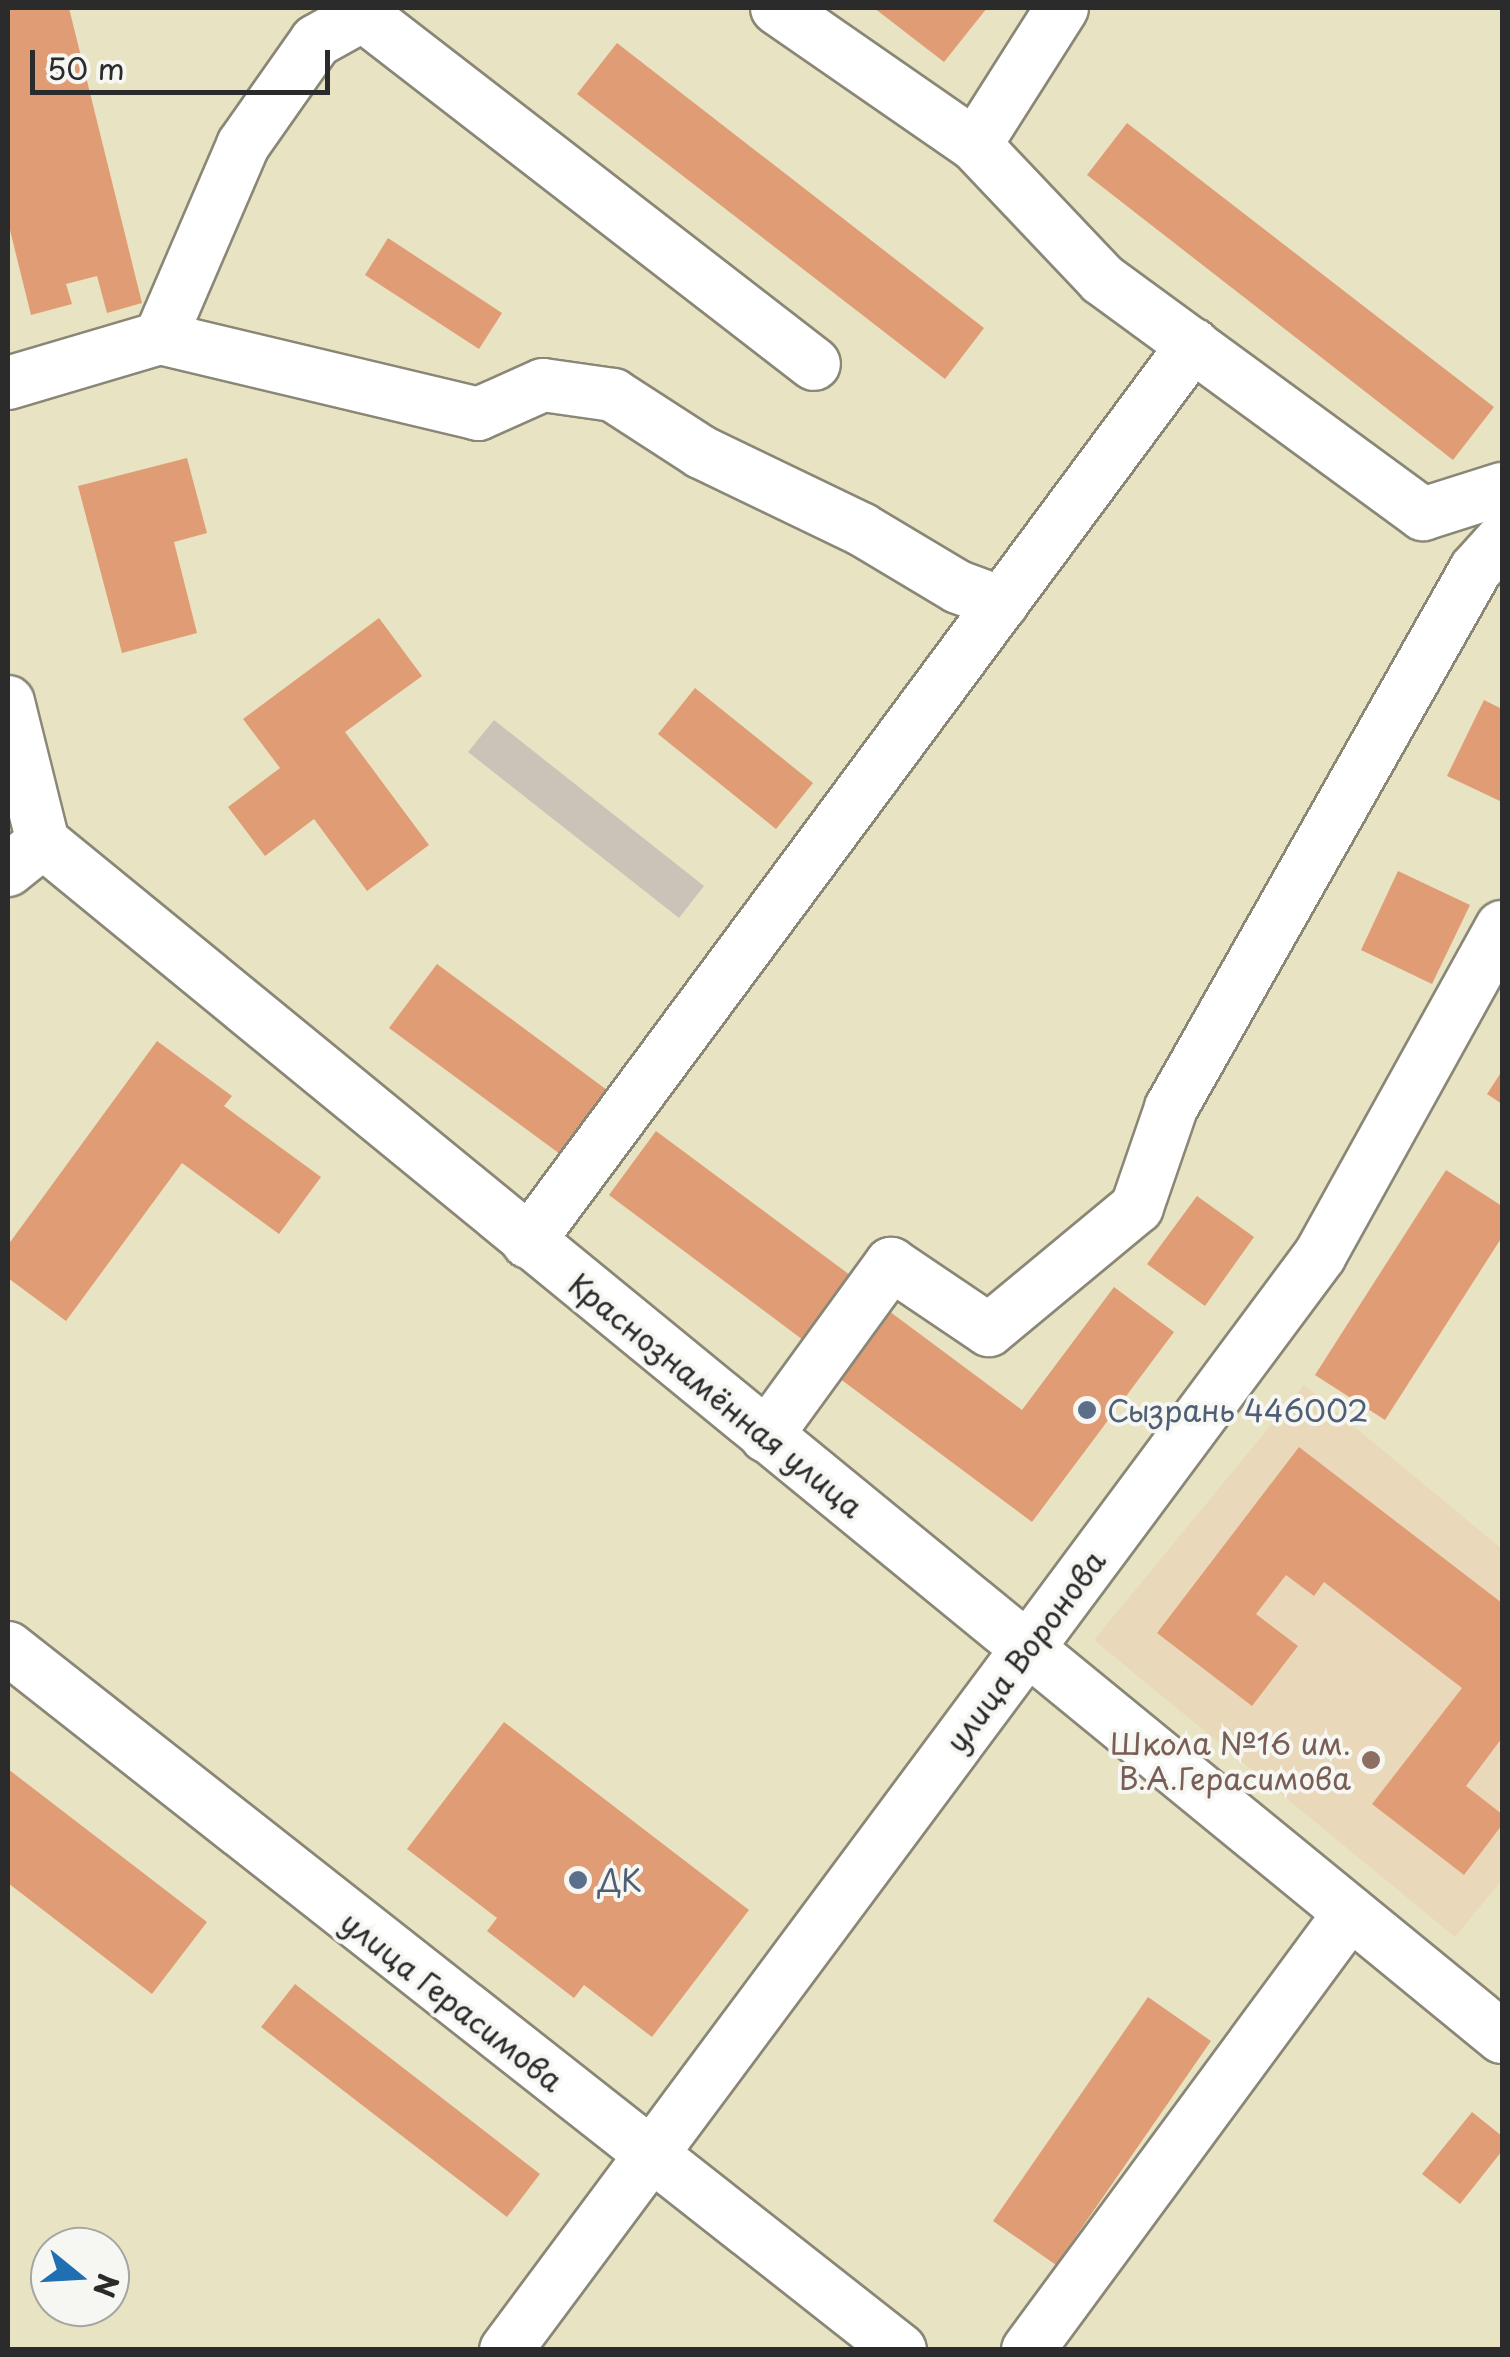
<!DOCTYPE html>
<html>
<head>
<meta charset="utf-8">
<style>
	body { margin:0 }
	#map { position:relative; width:1510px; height:2357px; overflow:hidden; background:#e8e3c3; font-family:"Playpen Sans",sans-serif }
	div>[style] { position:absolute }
	.built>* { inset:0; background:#e9d9ba }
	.industrial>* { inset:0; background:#c9c3b8 }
	.building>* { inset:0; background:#e09d75 }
	.roads { filter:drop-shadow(2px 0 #8a8777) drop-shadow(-2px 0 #8a8777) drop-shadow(0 2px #8a8777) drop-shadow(0 -2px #8a8777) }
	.minor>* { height:52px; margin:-26px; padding:0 26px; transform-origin:26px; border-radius:26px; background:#fff }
	.dots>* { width:28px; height:28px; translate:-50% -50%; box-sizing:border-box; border:5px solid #f6f6f2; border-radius:50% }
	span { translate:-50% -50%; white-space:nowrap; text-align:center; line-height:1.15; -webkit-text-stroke:8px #f6f6f2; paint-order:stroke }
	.street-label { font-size:30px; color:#2b2b2b }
	.service-label { font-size:30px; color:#4e5e75 }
	.left { translate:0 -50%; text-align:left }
	.education-label { font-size:30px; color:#785e54 }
	.right { translate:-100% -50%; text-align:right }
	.frame { position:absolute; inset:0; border:10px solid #2b2b2b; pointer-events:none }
	.north { position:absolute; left:30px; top:2227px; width:100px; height:100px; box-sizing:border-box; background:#f6f6f2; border:2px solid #a5a5a2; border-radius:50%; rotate:108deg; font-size:28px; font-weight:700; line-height:40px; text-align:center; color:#2b2b2b }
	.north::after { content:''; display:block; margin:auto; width:35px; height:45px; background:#1f6fb2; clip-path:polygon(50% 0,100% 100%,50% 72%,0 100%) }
	.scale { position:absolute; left:30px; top:50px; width:300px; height:45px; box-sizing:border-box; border:5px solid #2b2b2b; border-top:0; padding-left:12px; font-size:30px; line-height:35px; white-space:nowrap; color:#2b2b2b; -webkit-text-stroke:8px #f6f6f2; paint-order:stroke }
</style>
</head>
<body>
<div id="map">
	<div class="built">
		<i style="clip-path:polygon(1304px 1385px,1502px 1549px,1502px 1880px,1455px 1937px,1094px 1640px)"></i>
	</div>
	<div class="industrial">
		<i style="clip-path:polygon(494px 720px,704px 886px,679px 918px,468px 752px)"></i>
	</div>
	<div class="building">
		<i style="clip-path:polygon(8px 8px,69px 8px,142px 303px,107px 313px,97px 276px,66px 284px,72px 304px,31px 315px,8px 222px)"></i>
		<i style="clip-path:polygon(874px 8px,987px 8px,944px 62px)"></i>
		<i style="clip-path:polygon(617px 43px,984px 328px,945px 379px,577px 94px)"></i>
		<i style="clip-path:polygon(1127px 123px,1494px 407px,1453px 460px,1087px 175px)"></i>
		<i style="clip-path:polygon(388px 238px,502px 313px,479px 349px,365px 275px)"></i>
		<i style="clip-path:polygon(187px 458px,207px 533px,174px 542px,197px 633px,122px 653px,78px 486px)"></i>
		<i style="clip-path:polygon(379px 618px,422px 676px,345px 732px,429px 845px,367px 891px,314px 819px,265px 856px,228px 807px,280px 768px,243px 719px)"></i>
		<i style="clip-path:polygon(695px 688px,813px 783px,776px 829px,658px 734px)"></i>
		<i style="clip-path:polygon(1484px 700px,1502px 709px,1502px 802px,1447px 776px)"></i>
		<i style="clip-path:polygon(1398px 871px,1470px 905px,1432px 984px,1361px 950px)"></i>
		<i style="clip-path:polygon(437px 964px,607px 1090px,560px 1154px,389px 1028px)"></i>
		<i style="clip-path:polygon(157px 1041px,232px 1096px,224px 1106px,321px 1177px,279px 1234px,182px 1163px,66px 1321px,8px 1278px,8px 1245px)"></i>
		<i style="clip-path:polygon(1502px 1071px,1502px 1104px,1487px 1094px)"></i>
		<i style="clip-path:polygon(656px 1131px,854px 1278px,807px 1343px,609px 1195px)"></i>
		<i style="clip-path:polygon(1446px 1170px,1502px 1206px,1502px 1237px,1385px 1420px,1315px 1375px)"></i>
		<i style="clip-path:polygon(1197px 1196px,1254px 1237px,1205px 1306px,1147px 1264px)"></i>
		<i style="clip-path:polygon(1114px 1287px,1174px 1332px,1032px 1522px,839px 1378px,889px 1311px,1022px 1410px)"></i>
		<i style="clip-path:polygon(1299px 1447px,1502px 1603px,1502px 1738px,1466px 1786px,1502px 1814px,1502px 1825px,1464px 1875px,1372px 1804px,1462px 1688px,1324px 1582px,1314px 1596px,1286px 1575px,1256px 1614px,1298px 1646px,1252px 1706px,1157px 1633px)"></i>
		<i style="clip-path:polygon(504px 1722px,749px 1910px,652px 2037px,584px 1985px,574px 1998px,487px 1931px,497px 1918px,407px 1849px)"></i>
		<i style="clip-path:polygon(8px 1769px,207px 1922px,152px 1994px,8px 1883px)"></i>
		<i style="clip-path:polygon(295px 1984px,540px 2174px,507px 2217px,261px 2027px)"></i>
		<i style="clip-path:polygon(1148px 1997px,1211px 2041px,1056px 2265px,993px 2221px)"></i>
		<i style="clip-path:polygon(1472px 2112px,1502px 2136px,1502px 2151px,1460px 2204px,1422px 2174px)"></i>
	</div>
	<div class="roads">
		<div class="minor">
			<i style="left:368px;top:8px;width:9px;rotate:126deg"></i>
			<i style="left:363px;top:15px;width:570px;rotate:37.73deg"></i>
			<i style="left:777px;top:8px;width:241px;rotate:34.7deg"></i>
			<i style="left:1062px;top:8px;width:162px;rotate:122.4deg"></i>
			<i style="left:975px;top:145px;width:185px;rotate:46.5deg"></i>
			<i style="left:1102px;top:279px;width:398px;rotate:36.2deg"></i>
			<i style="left:1423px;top:514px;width:83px;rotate:-17.6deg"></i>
			<i style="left:160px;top:338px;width:210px;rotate:-66.7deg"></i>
			<i style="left:243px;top:145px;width:127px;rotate:-54.9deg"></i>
			<i style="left:316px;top:41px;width:54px;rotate:-29deg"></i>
			<i style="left:8px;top:383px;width:159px;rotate:-16.5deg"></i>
			<i style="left:160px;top:338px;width:327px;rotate:13.4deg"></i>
			<i style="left:478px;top:414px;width:71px;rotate:-24deg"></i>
			<i style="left:543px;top:385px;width:71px;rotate:8.1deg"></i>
			<i style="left:613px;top:395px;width:105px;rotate:32.9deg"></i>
			<i style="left:701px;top:452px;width:178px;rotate:25.7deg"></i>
			<i style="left:861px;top:529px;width:113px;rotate:30.9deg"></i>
			<i style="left:958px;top:587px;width:47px;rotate:20deg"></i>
			<i style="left:8px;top:702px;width:144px;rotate:76deg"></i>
			<i style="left:43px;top:842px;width:1886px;rotate:39.32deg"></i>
			<i style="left:8px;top:870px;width:45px;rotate:-38.7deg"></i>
			<i style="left:528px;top:1242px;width:1117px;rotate:-53.45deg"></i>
			<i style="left:766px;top:1436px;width:213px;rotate:-54deg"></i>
			<i style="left:891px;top:1264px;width:118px;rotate:34deg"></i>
			<i style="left:989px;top:1330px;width:192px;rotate:-39.7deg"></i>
			<i style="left:1137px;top:1207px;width:105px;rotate:-71deg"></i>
			<i style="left:1171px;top:1108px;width:619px;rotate:-60.5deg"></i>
			<i style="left:1476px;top:569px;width:39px;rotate:-48deg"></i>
			<i style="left:8px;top:1648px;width:1135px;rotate:38.2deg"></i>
			<i style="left:506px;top:2350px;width:1364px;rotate:-53.37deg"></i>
			<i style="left:1320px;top:1255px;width:375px;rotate:-61deg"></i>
			<i style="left:1028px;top:2350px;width:543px;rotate:-53.62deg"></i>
		</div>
	</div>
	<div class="dots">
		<i style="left:1087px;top:1410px;background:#5c6f8a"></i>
		<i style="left:1371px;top:1760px;background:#8d6e63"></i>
		<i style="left:578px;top:1880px;background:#5c6f8a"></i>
	</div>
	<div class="street-label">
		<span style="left:716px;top:1395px;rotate:39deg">Краснознамённая улица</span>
		<span style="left:1025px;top:1651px;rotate:-53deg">улица Воронова</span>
		<span style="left:452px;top:2001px;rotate:38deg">улица Герасимова</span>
	</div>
	<div class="service-label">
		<span class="left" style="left:1107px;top:1410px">Сызрань 446002</span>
		<span class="left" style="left:598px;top:1880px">ДК</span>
	</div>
	<div class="education-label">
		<span class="right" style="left:1351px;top:1760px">Школа №16 им.<br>В.А.Герасимова</span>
	</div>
	<div class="frame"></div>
	<div class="north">N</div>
	<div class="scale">50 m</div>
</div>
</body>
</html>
